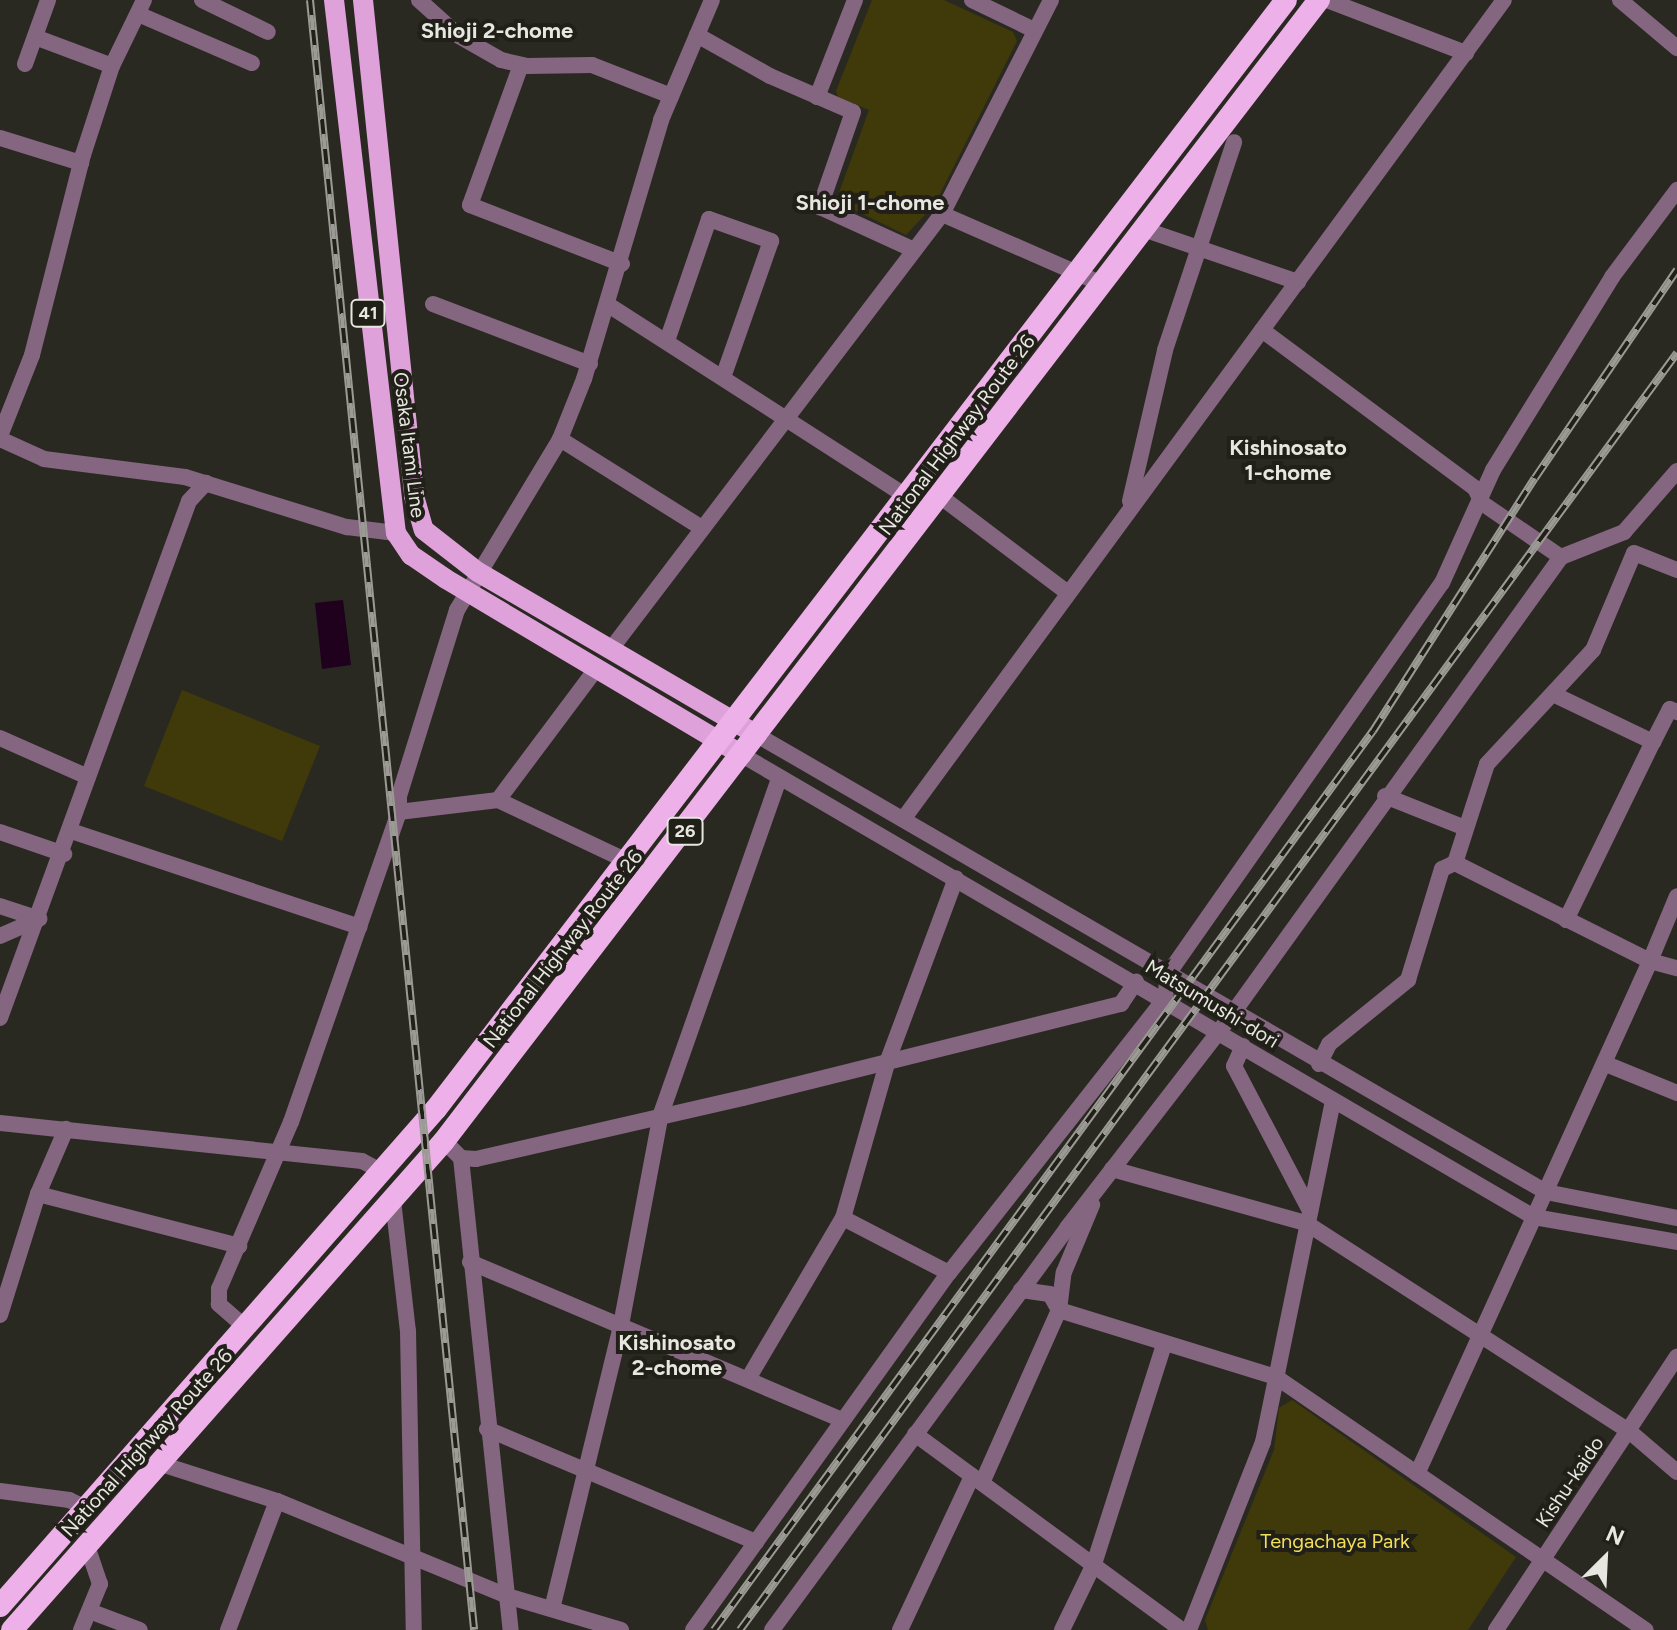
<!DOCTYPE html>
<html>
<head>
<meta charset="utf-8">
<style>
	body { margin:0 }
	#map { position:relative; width:1677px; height:1630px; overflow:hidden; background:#2a2921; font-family:Figtree,sans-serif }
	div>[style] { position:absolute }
	.green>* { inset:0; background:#403909 }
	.water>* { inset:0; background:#1f011e }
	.minor>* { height:16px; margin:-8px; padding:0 8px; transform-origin:8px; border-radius:8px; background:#846681 }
	.tertiary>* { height:16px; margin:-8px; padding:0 8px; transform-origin:8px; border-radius:8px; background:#846681 }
	.primary>* { height:20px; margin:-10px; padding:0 10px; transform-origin:10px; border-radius:10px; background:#dfa1da }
	.trunk>* { height:22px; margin:-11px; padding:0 11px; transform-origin:11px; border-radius:11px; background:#edb0e8 }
	.rail>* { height:8px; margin-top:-4px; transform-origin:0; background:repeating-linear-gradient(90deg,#212018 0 15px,#9b9a94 0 30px); box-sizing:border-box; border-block:2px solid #9b9a94 }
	span { translate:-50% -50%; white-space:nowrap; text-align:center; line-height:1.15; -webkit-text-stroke:8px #212018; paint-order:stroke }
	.shield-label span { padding:2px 6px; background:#212018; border:2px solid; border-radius:6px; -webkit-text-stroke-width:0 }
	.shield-label { font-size:18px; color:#e7e6e1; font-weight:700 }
	.street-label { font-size:20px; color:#e7e6e1 }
	.park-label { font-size:20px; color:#f2df59 }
	.neighbourhood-label { font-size:22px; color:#e7e6e1; font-weight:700 }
	.north { position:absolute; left:1565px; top:1518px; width:80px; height:80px; -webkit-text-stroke:6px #212018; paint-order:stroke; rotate:24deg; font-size:22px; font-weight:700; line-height:32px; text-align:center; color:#e7e6e1 }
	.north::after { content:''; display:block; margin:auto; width:28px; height:36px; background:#e7e6e1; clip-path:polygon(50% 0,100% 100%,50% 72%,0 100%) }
</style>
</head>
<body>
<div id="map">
	<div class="green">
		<i style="clip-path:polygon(872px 0,944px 0,1013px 32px,1017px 41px,935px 204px,906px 235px,836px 201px,869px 110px,838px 97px,836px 91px)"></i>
		<i style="clip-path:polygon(182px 690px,320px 746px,282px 841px,144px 786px)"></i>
		<i style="clip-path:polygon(1292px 1400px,1516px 1557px,1468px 1630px,1208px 1630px,1205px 1620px,1274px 1450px,1279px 1408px)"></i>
	</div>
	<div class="water">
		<i style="clip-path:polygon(343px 600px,351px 665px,322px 669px,315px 603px)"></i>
	</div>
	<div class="minor">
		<i style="left:202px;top:0;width:73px;rotate:25.9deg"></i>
		<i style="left:419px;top:0;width:54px;rotate:42deg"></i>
		<i style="left:459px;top:36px;width:48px;rotate:29.7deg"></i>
		<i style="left:501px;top:60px;width:27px;rotate:13deg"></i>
		<i style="left:527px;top:66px;width:65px;rotate:-0.9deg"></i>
		<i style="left:592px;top:65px;width:85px;rotate:21.4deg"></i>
		<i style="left:972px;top:0;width:69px;rotate:25.8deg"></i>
		<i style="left:1327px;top:0;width:149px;rotate:20.9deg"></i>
		<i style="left:1620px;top:0;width:75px;rotate:40.1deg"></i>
		<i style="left:138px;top:14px;width:124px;rotate:23.3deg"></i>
		<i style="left:697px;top:35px;width:84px;rotate:29.3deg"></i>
		<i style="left:770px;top:76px;width:90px;rotate:23.4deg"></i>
		<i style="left:853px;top:112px;width:101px;rotate:109.2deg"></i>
		<i style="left:820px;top:207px;width:103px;rotate:24.6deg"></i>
		<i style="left:35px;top:37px;width:82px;rotate:20.6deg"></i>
		<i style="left:25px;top:64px;width:68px;rotate:-70.2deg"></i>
		<i style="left:521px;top:65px;width:149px;rotate:110deg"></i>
		<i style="left:470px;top:205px;width:163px;rotate:21.2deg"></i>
		<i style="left:817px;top:97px;width:104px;rotate:-68.6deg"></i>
		<i style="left:0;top:138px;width:85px;rotate:17.2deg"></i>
		<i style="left:942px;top:214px;width:175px;rotate:23.6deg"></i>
		<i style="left:1143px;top:229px;width:164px;rotate:18.9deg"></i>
		<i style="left:433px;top:304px;width:168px;rotate:20.9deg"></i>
		<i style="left:1262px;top:330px;width:265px;rotate:36.6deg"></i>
		<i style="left:1475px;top:488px;width:17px;rotate:65deg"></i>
		<i style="left:1482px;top:503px;width:96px;rotate:34.4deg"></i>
		<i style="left:667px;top:341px;width:129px;rotate:-71deg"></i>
		<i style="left:709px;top:219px;width:66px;rotate:19.5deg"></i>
		<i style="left:771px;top:241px;width:144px;rotate:109.4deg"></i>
		<i style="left:0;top:436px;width:87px;rotate:-68.4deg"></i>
		<i style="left:32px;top:355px;width:206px;rotate:-75.7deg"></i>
		<i style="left:83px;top:155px;width:94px;rotate:-72deg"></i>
		<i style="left:112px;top:66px;width:73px;rotate:-64.1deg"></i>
		<i style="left:0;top:439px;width:48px;rotate:24.4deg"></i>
		<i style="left:44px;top:459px;width:142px;rotate:7.3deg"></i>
		<i style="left:185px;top:477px;width:170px;rotate:17.2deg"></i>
		<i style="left:347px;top:527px;width:49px;rotate:7deg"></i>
		<i style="left:941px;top:497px;width:159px;rotate:37.1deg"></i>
		<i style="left:1130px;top:501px;width:155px;rotate:-76.9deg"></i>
		<i style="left:1165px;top:350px;width:219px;rotate:-71.6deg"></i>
		<i style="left:1555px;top:695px;width:109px;rotate:25.6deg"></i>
		<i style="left:0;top:738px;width:96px;rotate:23.9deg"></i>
		<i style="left:1385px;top:796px;width:86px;rotate:21.8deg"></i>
		<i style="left:498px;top:800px;width:164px;rotate:-53.2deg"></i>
		<i style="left:904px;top:818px;width:1014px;rotate:-53.74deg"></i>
		<i style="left:71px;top:831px;width:304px;rotate:18.4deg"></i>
		<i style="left:0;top:832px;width:68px;rotate:19deg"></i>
		<i style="left:627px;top:861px;width:143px;rotate:-154.7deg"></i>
		<i style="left:498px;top:800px;width:100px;rotate:173.1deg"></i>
		<i style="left:399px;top:812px;width:16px;rotate:-90deg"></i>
		<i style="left:399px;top:796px;width:195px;rotate:-72.7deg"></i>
		<i style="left:457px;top:610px;width:200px;rotate:-58.9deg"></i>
		<i style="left:560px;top:439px;width:65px;rotate:-68.2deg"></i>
		<i style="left:584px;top:379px;width:270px;rotate:-73.4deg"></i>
		<i style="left:661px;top:120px;width:130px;rotate:-67deg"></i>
		<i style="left:0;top:906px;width:41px;rotate:18.4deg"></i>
		<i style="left:1566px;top:920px;width:198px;rotate:-64deg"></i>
		<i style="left:1653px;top:742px;width:37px;rotate:-63deg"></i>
		<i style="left:1670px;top:709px;width:8px;rotate:23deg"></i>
		<i style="left:0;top:936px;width:43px;rotate:-23.6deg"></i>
		<i style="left:0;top:1018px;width:550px;rotate:-69.92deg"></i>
		<i style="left:189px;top:501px;width:25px;rotate:-47deg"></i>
		<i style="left:1243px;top:1046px;width:22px;rotate:114deg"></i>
		<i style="left:1234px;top:1066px;width:164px;rotate:62.3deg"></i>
		<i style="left:1319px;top:1064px;width:22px;rotate:-63deg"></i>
		<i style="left:1329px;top:1044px;width:102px;rotate:-39deg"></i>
		<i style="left:1408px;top:980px;width:116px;rotate:-73deg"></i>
		<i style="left:1442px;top:869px;width:14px;rotate:-25deg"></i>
		<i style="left:1455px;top:863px;width:218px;rotate:26.7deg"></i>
		<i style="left:1650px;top:961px;width:70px;rotate:-67.4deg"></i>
		<i style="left:1606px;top:1064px;width:77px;rotate:22.2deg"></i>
		<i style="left:0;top:1123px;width:364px;rotate:6deg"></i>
		<i style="left:362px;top:1161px;width:24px;rotate:28deg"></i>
		<i style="left:444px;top:1141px;width:24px;rotate:45deg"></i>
		<i style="left:461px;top:1158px;width:15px;rotate:4deg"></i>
		<i style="left:476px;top:1159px;width:274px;rotate:-12.9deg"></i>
		<i style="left:743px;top:1098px;width:390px;rotate:-14deg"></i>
		<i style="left:1121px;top:1004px;width:27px;rotate:-56deg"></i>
		<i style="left:461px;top:1158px;width:475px;rotate:84deg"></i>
		<i style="left:1112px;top:1169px;width:201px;rotate:15.6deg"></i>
		<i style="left:38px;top:1194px;width:208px;rotate:14.5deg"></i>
		<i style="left:393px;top:1200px;width:132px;rotate:83.5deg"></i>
		<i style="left:408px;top:1331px;width:299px;rotate:88.9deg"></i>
		<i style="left:1021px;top:1290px;width:29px;rotate:8deg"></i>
		<i style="left:1050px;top:1294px;width:18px;rotate:61deg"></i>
		<i style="left:1059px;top:1310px;width:227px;rotate:17.2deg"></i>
		<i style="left:1276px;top:1377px;width:448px;rotate:34.4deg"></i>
		<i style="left:0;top:1315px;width:127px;rotate:-72.6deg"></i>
		<i style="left:38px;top:1194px;width:71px;rotate:-66.7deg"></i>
		<i style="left:245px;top:1327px;width:35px;rotate:-139deg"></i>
		<i style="left:219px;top:1304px;width:15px;rotate:-90deg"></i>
		<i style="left:219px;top:1289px;width:182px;rotate:-66.7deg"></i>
		<i style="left:291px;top:1122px;width:328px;rotate:-70.8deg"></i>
		<i style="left:487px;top:1429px;width:292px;rotate:22.8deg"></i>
		<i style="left:915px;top:1434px;width:331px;rotate:36.3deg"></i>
		<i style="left:1417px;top:1474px;width:282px;rotate:-65.5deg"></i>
		<i style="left:982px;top:1483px;width:189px;rotate:-66deg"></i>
		<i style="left:1059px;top:1310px;width:38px;rotate:-83deg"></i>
		<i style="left:1064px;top:1272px;width:73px;rotate:-67.3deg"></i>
		<i style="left:0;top:1491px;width:70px;rotate:7.4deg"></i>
		<i style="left:69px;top:1500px;width:19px;rotate:25deg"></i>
		<i style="left:552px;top:1609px;width:292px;rotate:-76.3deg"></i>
		<i style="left:621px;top:1325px;width:215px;rotate:-79.3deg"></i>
		<i style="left:661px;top:1114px;width:357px;rotate:-70.6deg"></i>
		<i style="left:81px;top:1630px;width:50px;rotate:-67.6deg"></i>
		<i style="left:100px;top:1584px;width:40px;rotate:-108.9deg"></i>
		<i style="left:228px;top:1630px;width:138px;rotate:-69.2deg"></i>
		<i style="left:693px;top:1630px;width:439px;rotate:-54.4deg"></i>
		<i style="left:949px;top:1273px;width:349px;rotate:-51.8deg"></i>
		<i style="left:1165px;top:999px;width:25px;rotate:-83deg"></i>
		<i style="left:1168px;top:974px;width:477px;rotate:-55deg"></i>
		<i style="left:1442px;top:583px;width:124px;rotate:-65.7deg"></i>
		<i style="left:1493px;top:470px;width:227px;rotate:-58.3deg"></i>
		<i style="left:1612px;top:277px;width:109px;rotate:-53.2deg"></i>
		<i style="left:772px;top:1630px;width:499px;rotate:-53.7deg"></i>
		<i style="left:1067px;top:1228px;width:272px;rotate:-52.3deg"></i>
		<i style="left:1233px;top:1013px;width:562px;rotate:-54.27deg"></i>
		<i style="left:1561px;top:557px;width:68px;rotate:-21.6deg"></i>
		<i style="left:1624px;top:532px;width:81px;rotate:-49deg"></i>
		<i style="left:900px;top:1630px;width:170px;rotate:-64.9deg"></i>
		<i style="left:1062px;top:1630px;width:73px;rotate:-64.1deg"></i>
		<i style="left:1094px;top:1564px;width:230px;rotate:-72.3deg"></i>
	</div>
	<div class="tertiary">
		<i style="left:610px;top:306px;width:353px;rotate:32.7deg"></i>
		<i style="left:560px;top:439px;width:168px;rotate:32.1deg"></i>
		<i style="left:611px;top:649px;width:547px;rotate:-52.73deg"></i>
		<i style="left:942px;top:214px;width:240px;rotate:-63deg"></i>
		<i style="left:757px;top:735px;width:912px;rotate:30.08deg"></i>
		<i style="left:1546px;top:1192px;width:134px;rotate:11.2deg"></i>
		<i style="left:742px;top:755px;width:917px;rotate:30.26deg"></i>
		<i style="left:1534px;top:1217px;width:145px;rotate:9.9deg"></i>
		<i style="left:1455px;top:863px;width:104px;rotate:-72.1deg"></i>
		<i style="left:1487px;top:764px;width:156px;rotate:-47.1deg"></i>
		<i style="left:1593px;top:650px;width:105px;rotate:-67.1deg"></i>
		<i style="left:1634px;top:553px;width:46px;rotate:21.6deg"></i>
		<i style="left:1534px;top:1217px;width:281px;rotate:-65.6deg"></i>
		<i style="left:1650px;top:961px;width:28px;rotate:15deg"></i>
		<i style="left:843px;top:1218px;width:119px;rotate:27.4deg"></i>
		<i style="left:1306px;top:1223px;width:384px;rotate:32.8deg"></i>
		<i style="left:1629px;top:1431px;width:63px;rotate:40.5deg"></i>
		<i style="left:470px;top:1262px;width:405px;rotate:23deg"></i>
		<i style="left:748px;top:1379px;width:187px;rotate:-59.5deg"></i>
		<i style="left:843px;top:1218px;width:164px;rotate:-74.1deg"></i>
		<i style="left:888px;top:1060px;width:194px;rotate:-69.5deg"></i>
		<i style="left:161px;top:1464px;width:122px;rotate:17.7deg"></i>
		<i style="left:277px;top:1501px;width:249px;rotate:22.4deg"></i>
		<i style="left:507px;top:1596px;width:119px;rotate:16.6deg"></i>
		<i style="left:92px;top:1612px;width:51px;rotate:20.6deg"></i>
		<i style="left:1189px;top:1630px;width:202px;rotate:-68.5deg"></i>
		<i style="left:1263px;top:1442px;width:349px;rotate:-78.4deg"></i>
		<i style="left:1496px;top:1630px;width:328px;rotate:-56.5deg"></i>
	</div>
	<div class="primary">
		<i style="left:334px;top:0;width:537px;rotate:83.37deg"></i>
		<i style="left:396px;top:533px;width:27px;rotate:56deg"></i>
		<i style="left:411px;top:555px;width:42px;rotate:34.4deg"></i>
		<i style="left:446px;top:579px;width:344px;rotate:30.7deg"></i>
		<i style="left:363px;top:0;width:499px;rotate:84.1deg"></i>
		<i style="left:414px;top:496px;width:35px;rotate:74deg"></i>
		<i style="left:424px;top:530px;width:68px;rotate:37.9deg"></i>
		<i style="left:478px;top:572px;width:323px;rotate:30.3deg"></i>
	</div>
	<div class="trunk">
		<i style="left:0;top:1606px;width:661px;rotate:-48.74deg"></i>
		<i style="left:436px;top:1109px;width:1397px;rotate:-52.53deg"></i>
		<i style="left:12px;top:1630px;width:652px;rotate:-48.54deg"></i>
		<i style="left:444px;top:1141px;width:1438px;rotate:-52.52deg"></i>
	</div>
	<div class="rail">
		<i style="left:310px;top:0;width:1638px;rotate:84.25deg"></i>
		<i style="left:714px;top:1630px;width:1115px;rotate:-53.76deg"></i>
		<i style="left:1373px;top:731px;width:300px;rotate:-57.4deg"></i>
		<i style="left:1535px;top:478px;width:252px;rotate:-55.7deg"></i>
		<i style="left:740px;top:1630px;width:1584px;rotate:-53.73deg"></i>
	</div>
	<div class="shield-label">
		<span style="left:368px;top:313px">41</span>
		<span style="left:685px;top:831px">26</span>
	</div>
	<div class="street-label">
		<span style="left:957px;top:435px;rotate:-53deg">National Highway Route 26</span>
		<span style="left:409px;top:445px;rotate:83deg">Osaka Itami Line</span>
		<span style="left:563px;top:949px;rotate:-52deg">National Highway Route 26</span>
		<span style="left:1212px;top:1004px;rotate:31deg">Matsumushi-dori</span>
		<span style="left:147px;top:1443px;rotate:-48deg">National Highway Route 26</span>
		<span style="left:1570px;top:1482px;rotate:-56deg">Kishu-kaido</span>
	</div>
	<div class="park-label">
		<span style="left:1335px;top:1541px">Tengachaya Park</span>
	</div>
	<div class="neighbourhood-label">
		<span style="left:497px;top:31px">Shioji 2-chome</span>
		<span style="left:870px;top:203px">Shioji 1-chome</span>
		<span style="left:1288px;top:460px">Kishinosato<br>1-chome</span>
		<span style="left:677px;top:1355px">Kishinosato<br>2-chome</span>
	</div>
	<div class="north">N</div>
</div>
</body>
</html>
